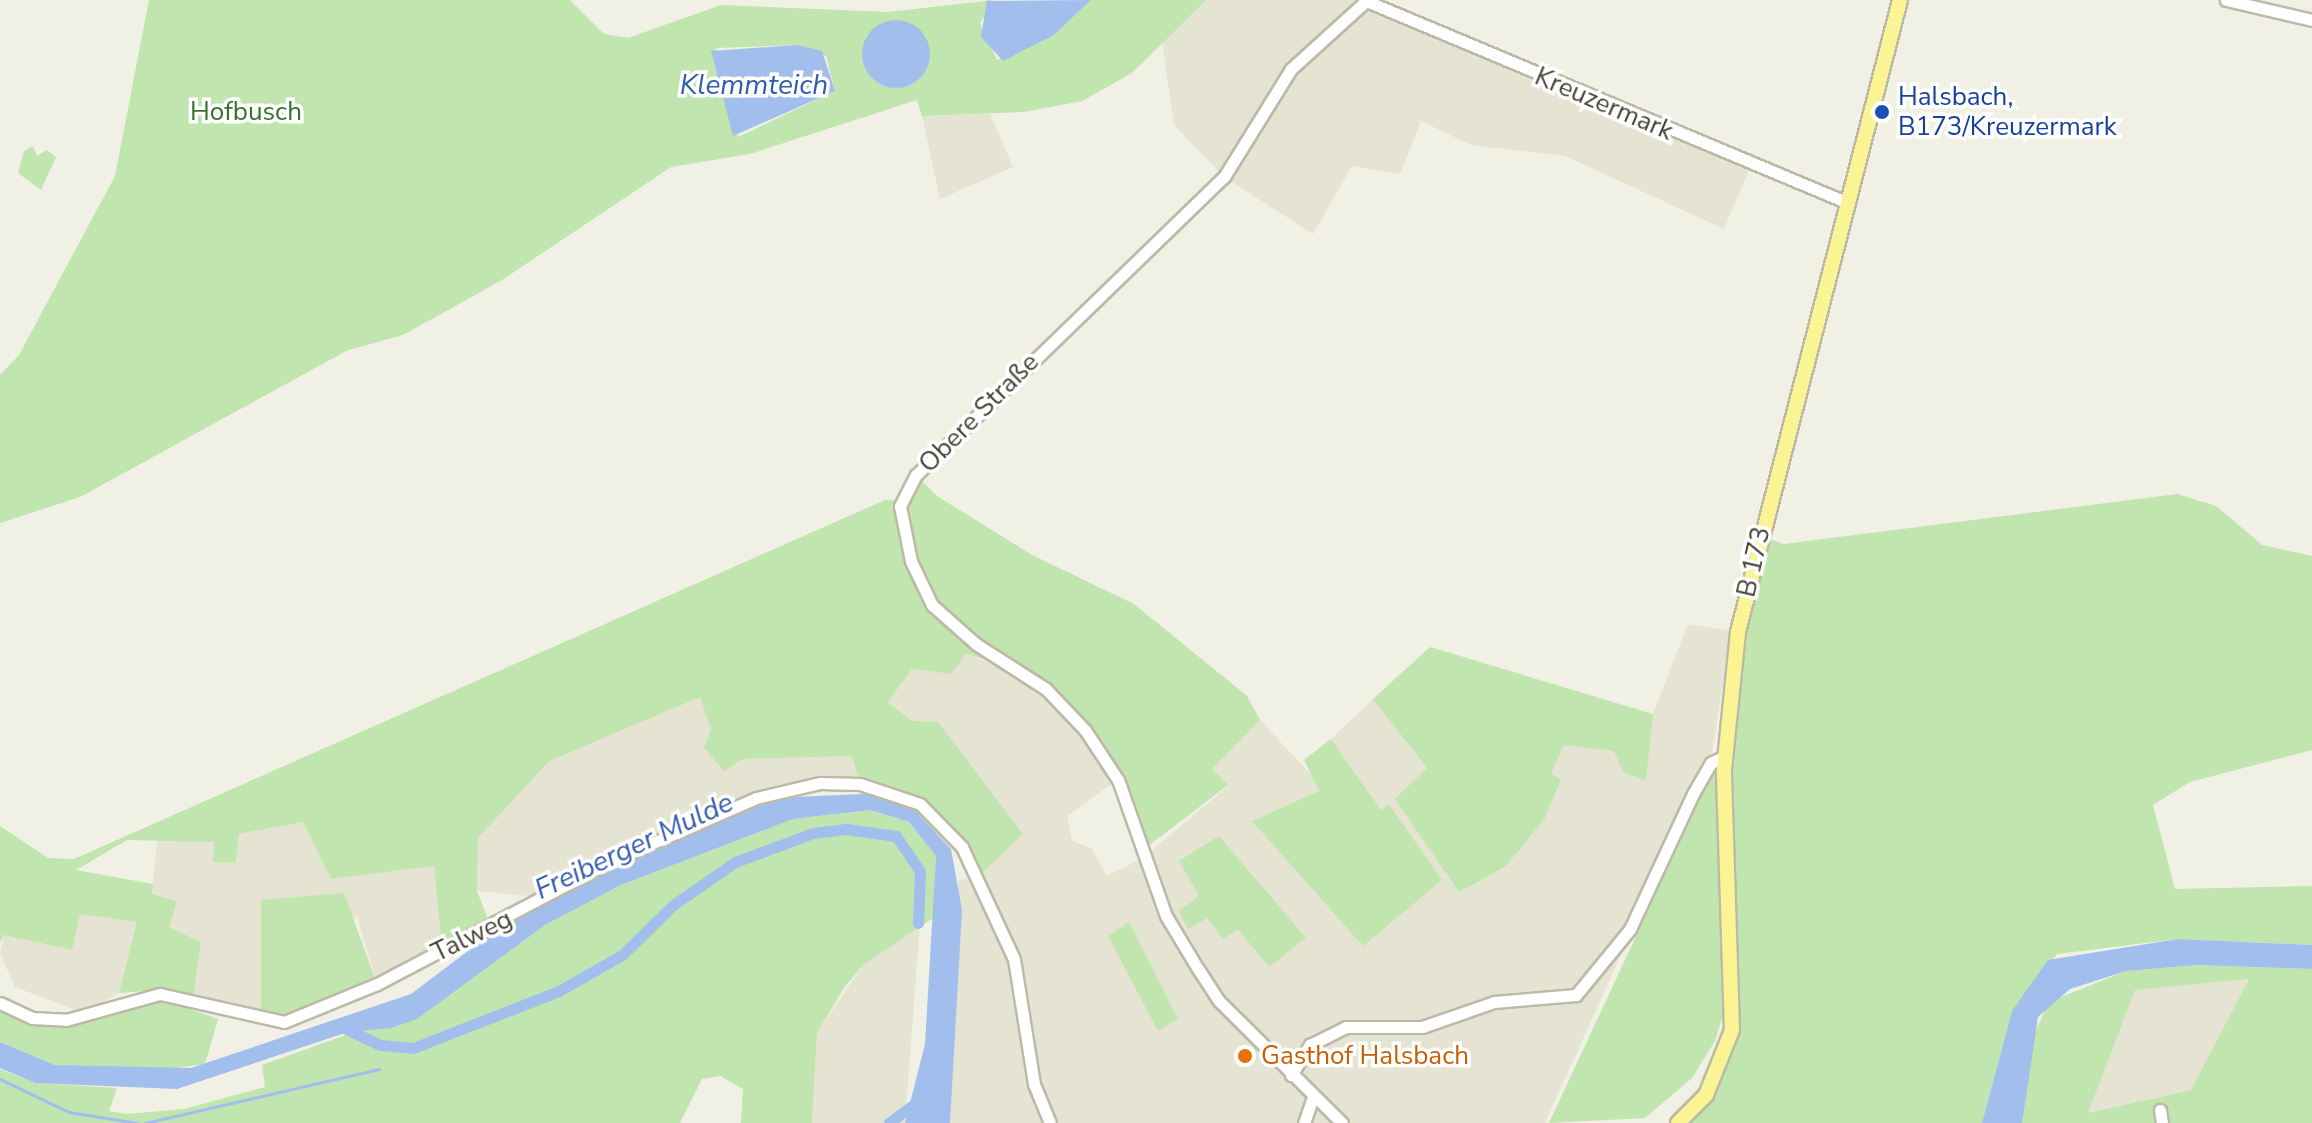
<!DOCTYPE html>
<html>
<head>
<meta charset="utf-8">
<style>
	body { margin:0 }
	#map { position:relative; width:2312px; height:1123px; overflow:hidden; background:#f1f0e4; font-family:"Nunito Sans",sans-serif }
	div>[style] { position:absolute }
	.residential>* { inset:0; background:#e5e3d2 }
	.green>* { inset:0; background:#c0e5ae }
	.water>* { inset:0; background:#a2beed }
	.round { border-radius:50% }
	.stream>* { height:3px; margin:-1.5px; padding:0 1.5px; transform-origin:1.5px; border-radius:1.5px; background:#a2beed }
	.canal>* { height:11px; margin:-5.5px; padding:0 5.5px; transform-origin:5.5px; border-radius:5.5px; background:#a2beed }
	.roads { filter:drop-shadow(2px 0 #bcbaa7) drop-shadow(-2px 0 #bcbaa7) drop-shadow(0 2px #bcbaa7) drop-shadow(0 -2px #bcbaa7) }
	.minor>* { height:11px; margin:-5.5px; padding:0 5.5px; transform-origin:5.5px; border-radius:5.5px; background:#fff }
	.major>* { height:14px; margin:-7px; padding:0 7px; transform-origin:7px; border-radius:7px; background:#faf494 }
	.dots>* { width:22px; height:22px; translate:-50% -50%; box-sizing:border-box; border:4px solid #fff; border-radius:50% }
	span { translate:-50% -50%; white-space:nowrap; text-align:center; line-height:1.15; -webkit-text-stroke:7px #fff; paint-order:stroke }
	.transit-label { font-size:26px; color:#164399 }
	.left { translate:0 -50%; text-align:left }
	.street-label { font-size:26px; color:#434134 }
	.park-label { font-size:26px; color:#36732a }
	.food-label { font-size:26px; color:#c56008 }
	.water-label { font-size:28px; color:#325dab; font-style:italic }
</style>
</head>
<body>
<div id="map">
	<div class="residential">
		<i style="clip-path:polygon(1206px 0,1364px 0,1750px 167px,1724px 229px,1565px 156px,1471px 145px,1421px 121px,1400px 174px,1352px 166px,1313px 234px,1224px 177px,1174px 125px,1162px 42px)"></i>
		<i style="clip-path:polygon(990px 114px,1013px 167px,940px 199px,922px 116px)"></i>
		<i style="clip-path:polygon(1688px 624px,1731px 631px,1712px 753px,1545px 1123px,950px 1123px,958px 881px,980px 875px,912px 721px,888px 702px,912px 669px,950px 674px,966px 654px,1012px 671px,1083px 733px,1113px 783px,1067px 816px,1072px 841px,1091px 848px,1107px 876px,1143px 858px,1228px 786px,1212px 769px,1260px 720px,1320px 784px,1319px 791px,1253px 821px,1363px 945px,1442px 880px,1389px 804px,1381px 810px,1331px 739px,1373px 699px,1427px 768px,1551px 774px,1564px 744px,1614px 751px,1646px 781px,1653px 714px)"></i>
		<i style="clip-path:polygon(700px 696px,711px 729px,743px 759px,852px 756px,861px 778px,758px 792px,540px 897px,477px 891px,478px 837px,549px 760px)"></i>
		<i style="clip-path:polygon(303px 822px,331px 879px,434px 866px,442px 950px,377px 984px,357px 916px,262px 1023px,193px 1007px,201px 942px,169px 927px,152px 894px,157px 839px,215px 842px,236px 863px,239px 834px)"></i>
		<i style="clip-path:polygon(79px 914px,138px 922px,119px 993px,83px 1013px,15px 987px,0 954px,4px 935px,71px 950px)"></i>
		<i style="clip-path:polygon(920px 923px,905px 1123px,812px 1123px,817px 1033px,863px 965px)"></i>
		<i style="clip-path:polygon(2249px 979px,2191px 1090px,2087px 1113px,2134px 990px)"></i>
	</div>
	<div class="green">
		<i style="clip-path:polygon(evenodd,149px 0,570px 0,604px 34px,628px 38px,721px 5px,888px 12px,994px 0,980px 23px,997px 60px,1054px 35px,1091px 0,1206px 0,1132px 73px,1082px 101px,1024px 112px,922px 116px,917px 100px,750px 154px,671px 167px,502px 280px,403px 335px,348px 350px,80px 497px,0 523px,0 375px,19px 355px,115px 176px,149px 0,797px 45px,826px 56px,835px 91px,738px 137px,716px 48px,797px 45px)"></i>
		<i style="clip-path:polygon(33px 146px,37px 156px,47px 150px,56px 157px,41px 190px,18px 173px,24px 151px)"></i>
		<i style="clip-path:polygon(916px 475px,937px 496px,1032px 555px,1134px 604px,1247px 696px,1260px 720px,1212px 769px,1228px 785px,1147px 847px,1109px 763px,1055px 697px,1008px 666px,966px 654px,951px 674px,912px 669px,888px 702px,912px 721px,938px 722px,1023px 834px,980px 875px,952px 832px,860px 784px,852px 756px,743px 759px,724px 771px,704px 748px,711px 729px,700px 697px,549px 761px,478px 838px,477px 891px,491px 927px,442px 950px,434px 866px,331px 879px,303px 822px,239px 834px,236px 863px,213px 862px,214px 842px,127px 840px,76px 870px,153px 884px,152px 894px,177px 901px,169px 927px,201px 942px,193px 1002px,162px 990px,119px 993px,137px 922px,80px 914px,72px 950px,4px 935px,0 942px,0 826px,48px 858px,74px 859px,885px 500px,901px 501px)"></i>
		<i style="clip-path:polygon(2177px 494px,2216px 506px,2262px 545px,2312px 556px,2312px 750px,2190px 782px,2153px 805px,2175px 889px,2312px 886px,2312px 945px,2178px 939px,2057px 954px,2012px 1011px,1982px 1123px,1691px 1123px,1713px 1100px,1737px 1043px,1732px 753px,1748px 618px,1768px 538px,1784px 544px)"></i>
		<i style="clip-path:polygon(1430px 647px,1653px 714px,1646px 781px,1623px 772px,1614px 751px,1564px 745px,1551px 774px,1561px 779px,1545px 818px,1506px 866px,1459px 892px,1395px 799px,1427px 768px,1373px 699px)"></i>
		<i style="clip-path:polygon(1331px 739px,1381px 810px,1389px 804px,1442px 880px,1363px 946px,1252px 821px,1319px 791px,1304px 760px)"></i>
		<i style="clip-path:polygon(1715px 767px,1724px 1012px,1715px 1041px,1692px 1078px,1645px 1118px,1549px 1123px)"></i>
		<i style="clip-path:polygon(870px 810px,909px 822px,936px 856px,933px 918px,863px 965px,844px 988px,817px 1033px,812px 1123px,741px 1123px,743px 1089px,720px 1076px,702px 1079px,680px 1123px,0 1123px,0 1069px,35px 1083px,117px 1088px,109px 1111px,127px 1114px,184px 1109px,265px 1087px,262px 1065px,441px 1001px,545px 925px,621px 885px,793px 819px)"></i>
		<i style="clip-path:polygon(1219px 836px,1306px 938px,1269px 967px,1238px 929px,1223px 939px,1207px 918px,1188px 929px,1179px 911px,1199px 896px,1179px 861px)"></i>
		<i style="clip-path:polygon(344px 893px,377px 984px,317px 1013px,261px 1022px,261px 900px)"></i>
		<i style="clip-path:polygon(1129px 922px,1178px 1019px,1158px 1031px,1108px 936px)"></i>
		<i style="clip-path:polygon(evenodd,2198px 965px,2312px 969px,2312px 1123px,2022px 1123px,2028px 1047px,2049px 1002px,2126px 971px,2198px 965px,2249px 979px,2191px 1090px,2088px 1113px,2135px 990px,2249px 979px)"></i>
		<i style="clip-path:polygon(159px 998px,218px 1019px,205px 1064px,153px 1071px,55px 1065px,0 1042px,0 1007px,31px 1021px)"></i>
	</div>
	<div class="water">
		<i style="clip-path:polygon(987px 0,991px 1px,1091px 0,1054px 35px,1003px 61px,981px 37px)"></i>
		<i class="round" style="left:862px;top:20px;width:68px;height:68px"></i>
		<i style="clip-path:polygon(797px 45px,822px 51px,835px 91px,733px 136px,711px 51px)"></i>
		<i style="clip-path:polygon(864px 794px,908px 803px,951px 849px,962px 910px,950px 1123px,905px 1123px,925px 1044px,936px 856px,909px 822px,870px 810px,793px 819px,621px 885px,545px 925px,417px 1019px,391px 1028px,348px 1032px,177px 1089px,35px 1083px,0 1068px,0 1042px,55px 1065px,191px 1068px,411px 994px,501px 926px,600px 870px,733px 813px,792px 797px)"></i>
		<i style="clip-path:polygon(2178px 939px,2312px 945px,2312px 969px,2198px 965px,2126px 971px,2070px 989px,2038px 1017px,2022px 1123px,1982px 1123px,2012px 1011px,2048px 960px)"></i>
	</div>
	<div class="stream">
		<i style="left:0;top:1079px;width:76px;rotate:25.6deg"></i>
		<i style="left:69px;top:1112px;width:69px;rotate:9.2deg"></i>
		<i style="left:145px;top:1123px;width:240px;rotate:-13deg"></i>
	</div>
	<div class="canal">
		<i style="left:342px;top:1027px;width:42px;rotate:25.3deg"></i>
		<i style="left:380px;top:1045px;width:33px;rotate:5deg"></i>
		<i style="left:413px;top:1048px;width:155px;rotate:-21.3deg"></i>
		<i style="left:557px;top:992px;width:75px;rotate:-29.6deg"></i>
		<i style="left:622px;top:955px;width:71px;rotate:-44.4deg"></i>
		<i style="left:673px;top:905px;width:75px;rotate:-34.7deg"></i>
		<i style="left:735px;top:862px;width:83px;rotate:-20.4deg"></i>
		<i style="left:813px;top:833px;width:33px;rotate:-7deg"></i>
		<i style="left:846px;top:829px;width:50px;rotate:8deg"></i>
		<i style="left:896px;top:836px;width:42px;rotate:55.6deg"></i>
		<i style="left:920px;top:871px;width:52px;rotate:92.2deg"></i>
		<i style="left:889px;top:1123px;width:35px;rotate:-37deg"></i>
	</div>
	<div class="roads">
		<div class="minor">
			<i style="left:1364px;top:0;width:523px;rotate:22.74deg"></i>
			<i style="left:2226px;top:0;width:88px;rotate:13.1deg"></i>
			<i style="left:0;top:1003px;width:35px;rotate:25deg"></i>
			<i style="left:32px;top:1018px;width:34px;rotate:3deg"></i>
			<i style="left:66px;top:1020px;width:98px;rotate:-15.5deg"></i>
			<i style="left:160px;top:994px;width:127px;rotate:12.7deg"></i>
			<i style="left:284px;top:1022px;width:100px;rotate:-22.2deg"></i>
			<i style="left:377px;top:984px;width:262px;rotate:-27.7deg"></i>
			<i style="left:609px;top:862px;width:160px;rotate:-23.5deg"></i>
			<i style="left:756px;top:798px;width:66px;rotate:-13.2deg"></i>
			<i style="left:820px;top:783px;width:40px;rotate:1.4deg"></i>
			<i style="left:860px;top:784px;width:63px;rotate:18.4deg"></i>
			<i style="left:920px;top:804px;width:60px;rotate:45.7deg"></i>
			<i style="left:962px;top:847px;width:123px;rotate:65.1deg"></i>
			<i style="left:1014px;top:959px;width:127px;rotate:80.9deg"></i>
			<i style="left:1034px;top:1084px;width:42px;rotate:67.7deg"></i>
			<i style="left:1291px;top:1075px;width:36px;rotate:-58deg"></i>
			<i style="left:1310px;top:1045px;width:40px;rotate:-26.6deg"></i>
			<i style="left:1346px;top:1027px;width:76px"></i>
			<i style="left:1422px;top:1027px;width:76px;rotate:-19.1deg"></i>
			<i style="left:1494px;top:1002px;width:82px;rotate:-4.9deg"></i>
			<i style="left:1576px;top:995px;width:85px;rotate:-50.7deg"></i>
			<i style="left:1630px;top:929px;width:151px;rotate:-65deg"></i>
			<i style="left:1694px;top:792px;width:34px;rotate:-60deg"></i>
			<i style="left:1711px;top:763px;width:16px;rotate:-27deg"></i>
			<i style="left:2160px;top:1110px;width:13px;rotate:81deg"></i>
			<i style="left:1304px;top:1123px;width:28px;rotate:-71deg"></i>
			<i style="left:1342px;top:1123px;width:173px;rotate:-135.2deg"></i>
			<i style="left:1219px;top:1001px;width:38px;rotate:-123deg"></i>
			<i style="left:1198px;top:969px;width:62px;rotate:-121.1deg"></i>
			<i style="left:1166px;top:916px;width:144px;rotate:-109.4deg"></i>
			<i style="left:1118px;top:780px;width:60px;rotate:-123.4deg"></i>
			<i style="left:1085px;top:730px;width:57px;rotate:-133.6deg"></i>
			<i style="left:1046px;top:689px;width:83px;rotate:-147.3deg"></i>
			<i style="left:976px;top:644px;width:59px;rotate:-138.4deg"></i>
			<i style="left:932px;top:605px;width:49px;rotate:-115.5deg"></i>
			<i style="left:911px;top:561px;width:56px;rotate:-101.3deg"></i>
			<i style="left:900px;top:506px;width:35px;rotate:-63deg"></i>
			<i style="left:916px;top:475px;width:429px;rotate:-44.1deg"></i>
			<i style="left:1224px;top:177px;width:127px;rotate:-58.2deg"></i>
			<i style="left:1291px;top:69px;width:103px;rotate:-42.2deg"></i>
		</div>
		<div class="major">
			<i style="left:1678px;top:1123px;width:40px;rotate:-45deg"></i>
			<i style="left:1706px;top:1095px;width:70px;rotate:-68.2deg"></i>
			<i style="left:1732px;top:1030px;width:260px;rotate:-91.8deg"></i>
			<i style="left:1724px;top:770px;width:139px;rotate:-84.2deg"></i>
			<i style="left:1738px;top:632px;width:652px;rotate:-75.62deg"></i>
		</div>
	</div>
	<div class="dots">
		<i style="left:1882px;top:112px;background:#1a4fb4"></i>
		<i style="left:1245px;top:1056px;background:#e8710a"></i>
	</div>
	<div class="transit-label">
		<span class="left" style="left:1898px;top:112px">Halsbach,<br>B173/Kreuzermark</span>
	</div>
	<div class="street-label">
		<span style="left:1604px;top:104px;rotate:23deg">Kreuzermark</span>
		<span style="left:979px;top:413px;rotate:-45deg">Obere Straße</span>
		<span style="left:1754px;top:562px;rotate:-77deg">B 173</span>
		<span style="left:472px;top:936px;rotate:-26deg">Talweg</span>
	</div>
	<div class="park-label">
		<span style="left:246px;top:112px">Hofbusch</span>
	</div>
	<div class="food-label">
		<span class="left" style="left:1261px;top:1056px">Gasthof Halsbach</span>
	</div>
	<div class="water-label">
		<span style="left:754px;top:85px">Klemmteich</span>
		<span style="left:634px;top:846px;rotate:-25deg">Freiberger Mulde</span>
	</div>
</div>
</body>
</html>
